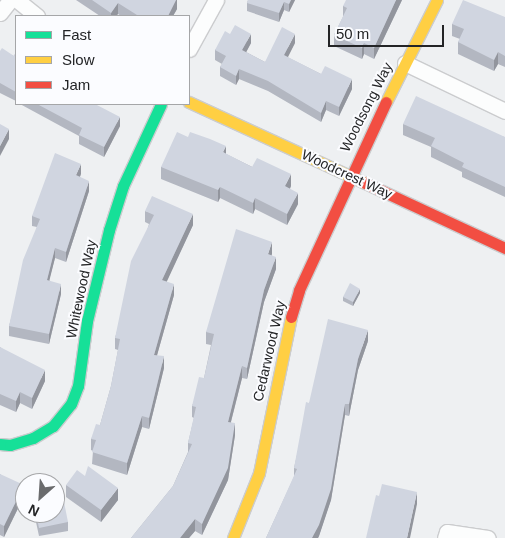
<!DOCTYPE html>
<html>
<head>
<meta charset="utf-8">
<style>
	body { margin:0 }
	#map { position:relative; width:505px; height:538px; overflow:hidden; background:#eef0f2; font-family:Helvetica,sans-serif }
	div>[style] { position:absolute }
	.roads { filter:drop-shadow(1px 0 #cbccce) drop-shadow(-1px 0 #cbccce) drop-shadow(0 1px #cbccce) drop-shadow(0 -1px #cbccce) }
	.street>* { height:15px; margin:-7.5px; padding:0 7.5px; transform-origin:7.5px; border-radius:7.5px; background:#fcfdfd }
	.fast>* { height:11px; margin:-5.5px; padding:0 5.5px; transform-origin:5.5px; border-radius:5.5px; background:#16e098 }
	.slow>* { height:11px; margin:-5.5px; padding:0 5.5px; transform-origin:5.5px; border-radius:5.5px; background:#ffcf43 }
	.jam>* { height:11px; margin:-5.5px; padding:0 5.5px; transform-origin:5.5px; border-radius:5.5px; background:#f24e42 }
	.wall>* { inset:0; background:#b3b7c1 }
	.shaded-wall>* { inset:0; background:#92959d }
	.building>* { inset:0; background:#d0d5e0 }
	span { translate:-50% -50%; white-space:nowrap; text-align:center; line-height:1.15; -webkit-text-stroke:4px #fbfcff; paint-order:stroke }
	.street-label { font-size:14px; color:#232426 }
	.legend { position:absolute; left:15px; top:15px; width:175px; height:90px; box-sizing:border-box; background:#fbfcff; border:1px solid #a5a6a8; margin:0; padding:6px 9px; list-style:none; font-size:15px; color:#232426 }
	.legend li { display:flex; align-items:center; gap:10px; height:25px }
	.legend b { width:25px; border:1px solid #a5a6a8 }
	.north { position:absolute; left:15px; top:473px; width:50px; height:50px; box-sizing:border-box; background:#fbfcff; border:1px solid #a5a6a8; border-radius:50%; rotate:206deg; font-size:14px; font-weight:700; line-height:20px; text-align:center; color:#232426 }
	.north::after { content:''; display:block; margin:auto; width:18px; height:22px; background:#6a6b6d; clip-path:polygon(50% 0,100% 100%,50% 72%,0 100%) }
	.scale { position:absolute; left:328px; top:25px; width:116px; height:22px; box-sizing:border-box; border:2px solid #232426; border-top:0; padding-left:6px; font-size:15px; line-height:18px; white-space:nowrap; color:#232426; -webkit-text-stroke:4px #fbfcff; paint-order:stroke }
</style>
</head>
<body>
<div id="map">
	<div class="roads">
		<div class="street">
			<i style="left:17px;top:0;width:26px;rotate:39deg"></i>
			<i style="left:0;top:13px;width:16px;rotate:-52deg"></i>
			<i style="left:189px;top:49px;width:56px;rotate:-61.1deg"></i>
			<i style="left:405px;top:63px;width:111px;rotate:25.6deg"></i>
			<i style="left:445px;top:538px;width:6px;rotate:-72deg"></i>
			<i style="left:447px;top:532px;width:41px;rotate:8.3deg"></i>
		</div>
		<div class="fast">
			<i style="left:0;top:444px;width:10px;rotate:6deg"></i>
			<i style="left:10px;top:445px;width:24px;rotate:-17deg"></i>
			<i style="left:33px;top:438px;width:23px;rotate:-31deg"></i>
			<i style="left:53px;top:426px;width:28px;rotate:-51deg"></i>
			<i style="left:71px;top:404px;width:19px;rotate:-69deg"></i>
			<i style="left:78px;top:386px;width:66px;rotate:-82.1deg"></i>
			<i style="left:87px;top:321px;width:94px;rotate:-76.4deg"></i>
			<i style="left:109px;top:230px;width:46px;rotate:-72.3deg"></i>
			<i style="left:123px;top:186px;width:90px;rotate:-65.1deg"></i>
		</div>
		<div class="slow">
			<i style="left:189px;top:102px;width:192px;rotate:24.7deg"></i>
			<i style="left:386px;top:102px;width:114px;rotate:-63.4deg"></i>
			<i style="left:233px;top:538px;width:70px;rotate:-68.2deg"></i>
			<i style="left:259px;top:473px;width:159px;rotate:-78.4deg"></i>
		</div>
		<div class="jam">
			<i style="left:363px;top:182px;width:157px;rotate:24.9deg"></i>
			<i style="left:291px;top:317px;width:28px;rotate:-73deg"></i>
			<i style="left:299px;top:290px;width:207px;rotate:-65.2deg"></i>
		</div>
	</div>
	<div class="wall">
		<i style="clip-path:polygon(76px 0,177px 0,177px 9px,173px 16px,121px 16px,118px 14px,116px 16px,100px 16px)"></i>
		<i style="clip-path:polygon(248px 0,295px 0,289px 12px,284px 10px,279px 22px,247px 11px,247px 3px)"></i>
		<i style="clip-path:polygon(402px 0,374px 59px,364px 54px,362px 59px,334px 46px,334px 35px,343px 17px,343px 6px)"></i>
		<i style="clip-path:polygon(505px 17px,505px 67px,498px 64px,494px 71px,458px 54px,458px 42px,460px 39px,452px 36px,452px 24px)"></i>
		<i style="clip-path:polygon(230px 34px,251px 43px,246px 52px,265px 62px,295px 43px,287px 57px,321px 74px,352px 89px,339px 116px,326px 110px,321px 122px,268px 91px,239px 79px,236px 85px,220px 76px,220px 67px,222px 64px,215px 60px,215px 50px)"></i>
		<i style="clip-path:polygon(0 51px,14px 56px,16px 52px,16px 101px,0 93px)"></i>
		<i style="clip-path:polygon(20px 104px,95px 104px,120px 126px,104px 157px,79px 144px,79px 136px)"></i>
		<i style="clip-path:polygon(403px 124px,505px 137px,505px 197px,462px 177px,462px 172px,431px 157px,431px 147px,403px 135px)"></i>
		<i style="clip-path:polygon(226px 154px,291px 186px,290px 189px,298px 204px,287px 225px,255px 209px,253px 214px,220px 198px,218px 202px,161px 179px,161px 167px)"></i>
		<i style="clip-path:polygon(81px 174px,80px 177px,89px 191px,66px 262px,55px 258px,49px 280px,61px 294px,49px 344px,9px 336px,9px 326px,37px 227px,32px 226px,32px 216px)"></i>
		<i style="clip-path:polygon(145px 211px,193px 225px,166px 282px,174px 295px,157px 355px,164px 368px,149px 429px,142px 427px,127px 475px,92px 464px,93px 451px,91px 450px,91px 439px,100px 425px,111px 386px,118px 350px,115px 349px,115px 338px,149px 224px,145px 222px)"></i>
		<i style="clip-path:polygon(272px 254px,271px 255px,276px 269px,264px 302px,247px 379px,242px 378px,231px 422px,235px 435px,228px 480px,202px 535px,195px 531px,189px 538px,131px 538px,173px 486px,188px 452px,188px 443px,194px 418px,192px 417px,192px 406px,204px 378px,211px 345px,206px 344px,206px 332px)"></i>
		<i style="clip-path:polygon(360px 293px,353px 306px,343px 301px,343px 297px)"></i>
		<i style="clip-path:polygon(368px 341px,358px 370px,349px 416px,345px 415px,331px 500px,319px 536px,318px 538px,266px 538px,294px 477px,294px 468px,309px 403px)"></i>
		<i style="clip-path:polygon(0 347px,45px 381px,32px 409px,20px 403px,16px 412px,0 405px)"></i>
		<i style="clip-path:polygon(0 474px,24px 496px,4px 537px,0 535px)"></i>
		<i style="clip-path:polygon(66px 485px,118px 500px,101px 522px,66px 497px)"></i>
		<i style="clip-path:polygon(34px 513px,55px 513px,68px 522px,68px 531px,39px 536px)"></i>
	</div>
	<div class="shaded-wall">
		<i style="clip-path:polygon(176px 0,177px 0,177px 9px,173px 16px,168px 16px)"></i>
		<i style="clip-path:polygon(291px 0,295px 0,289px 12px,289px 4px)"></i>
		<i style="clip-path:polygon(396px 0,402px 0,374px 59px,374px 48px)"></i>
		<i style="clip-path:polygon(284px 2px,284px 10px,279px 22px,279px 13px)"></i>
		<i style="clip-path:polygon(118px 3px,118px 14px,116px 16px,111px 16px,111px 13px)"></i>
		<i style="clip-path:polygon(251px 34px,251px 43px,242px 60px,242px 50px)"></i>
		<i style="clip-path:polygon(295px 34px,295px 43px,284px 65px,284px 55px)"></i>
		<i style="clip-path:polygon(364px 43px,364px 54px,362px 59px,362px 48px)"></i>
		<i style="clip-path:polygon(498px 52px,498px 64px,494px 71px,494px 60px)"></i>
		<i style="clip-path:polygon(239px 69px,239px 79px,236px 85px,236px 76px)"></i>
		<i style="clip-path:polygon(352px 79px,352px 89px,339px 116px,339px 107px)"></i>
		<i style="clip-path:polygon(326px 101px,326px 110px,321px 122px,321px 113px)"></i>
		<i style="clip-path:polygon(120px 117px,120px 126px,104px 157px,104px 147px)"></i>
		<i style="clip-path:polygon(9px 129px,9px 139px,0 156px,0 146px)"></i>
		<i style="clip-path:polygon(226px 146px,226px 157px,223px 152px)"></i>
		<i style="clip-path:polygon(81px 164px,81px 174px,76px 185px,76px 175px)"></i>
		<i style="clip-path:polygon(291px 174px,291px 186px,285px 198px,285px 186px)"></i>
		<i style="clip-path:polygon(89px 181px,89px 191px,66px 262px,66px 252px)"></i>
		<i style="clip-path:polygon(220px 187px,220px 198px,218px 202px,218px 190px)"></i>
		<i style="clip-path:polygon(298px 193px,298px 204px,287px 225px,287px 214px)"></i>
		<i style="clip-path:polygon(255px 198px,255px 209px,253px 214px,253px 203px)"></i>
		<i style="clip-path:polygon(193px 214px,193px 225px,162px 292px,162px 280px)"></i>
		<i style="clip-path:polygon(272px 242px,272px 254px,268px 266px,268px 254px)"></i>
		<i style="clip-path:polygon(55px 248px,55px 258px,47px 290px,47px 280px)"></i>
		<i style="clip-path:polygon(276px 257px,276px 269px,264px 302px,247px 379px,247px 368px,264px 290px)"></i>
		<i style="clip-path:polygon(61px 284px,61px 294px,49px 344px,49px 334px)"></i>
		<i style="clip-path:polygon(174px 284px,174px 295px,154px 366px,154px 355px)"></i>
		<i style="clip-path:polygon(360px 289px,360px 293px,353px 306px,353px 302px)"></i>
		<i style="clip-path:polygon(368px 330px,368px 341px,358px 370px,349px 416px,349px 404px,358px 359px)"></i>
		<i style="clip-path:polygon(164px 356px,164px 368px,149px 429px,149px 418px)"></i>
		<i style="clip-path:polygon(242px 366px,242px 378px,228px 433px,228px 422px)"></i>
		<i style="clip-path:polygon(45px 370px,45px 381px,32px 409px,32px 398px)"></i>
		<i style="clip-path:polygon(20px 392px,20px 403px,16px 412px,16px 401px)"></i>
		<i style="clip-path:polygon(345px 404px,345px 415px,331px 500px,319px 536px,318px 538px,312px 538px)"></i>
		<i style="clip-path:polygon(142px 416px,142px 427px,127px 475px,127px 463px)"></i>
		<i style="clip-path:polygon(235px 423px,235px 435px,228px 480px,202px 535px,202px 524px)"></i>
		<i style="clip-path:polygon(24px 485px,24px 496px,4px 537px,4px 526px)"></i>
		<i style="clip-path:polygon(118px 488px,118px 500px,101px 522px,101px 510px)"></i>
		<i style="clip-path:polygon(417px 492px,417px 504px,410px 538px,407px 538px)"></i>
		<i style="clip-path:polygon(195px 519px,195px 531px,189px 538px,180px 538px)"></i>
	</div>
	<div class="building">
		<i style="clip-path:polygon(92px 0,176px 0,168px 16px,136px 16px,137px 15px,118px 3px,111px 13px)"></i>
		<i style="clip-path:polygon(248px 0,291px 0,289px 4px,284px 2px,279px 13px,247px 3px)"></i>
		<i style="clip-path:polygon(346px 0,396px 0,374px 48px,364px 43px,362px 48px,334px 35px,347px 8px,343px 6px)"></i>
		<i style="clip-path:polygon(463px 0,505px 17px,505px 56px,498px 52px,494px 60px,458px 42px,464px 29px,452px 24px)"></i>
		<i style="clip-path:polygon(235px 25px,251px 34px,242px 50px,265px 62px,282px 27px,295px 34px,284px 55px,321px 74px,325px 66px,352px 79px,339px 107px,326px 101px,321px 113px,268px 81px,239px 69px,236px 76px,220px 67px,226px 56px,215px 50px,225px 31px,230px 34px)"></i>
		<i style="clip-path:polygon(2px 48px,14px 56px,16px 52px,16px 92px,0 83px,0 51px)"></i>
		<i style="clip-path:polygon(416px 96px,505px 137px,505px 187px,462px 167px,464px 163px,431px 146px,435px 138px,403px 124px)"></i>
		<i style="clip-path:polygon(37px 104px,95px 104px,120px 117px,104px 147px,79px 135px,82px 128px)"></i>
		<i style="clip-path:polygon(0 124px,9px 129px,0 146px)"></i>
		<i style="clip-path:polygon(177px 132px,188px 137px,190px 132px,210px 139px,226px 146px,223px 152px,252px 167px,257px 158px,291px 174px,285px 186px,298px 193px,287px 214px,255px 198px,253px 203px,220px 187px,218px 190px,161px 167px)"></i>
		<i style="clip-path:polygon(55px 153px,81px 164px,76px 175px,89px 181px,66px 252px,55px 248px,47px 280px,61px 284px,49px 334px,9px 326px,23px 260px,40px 219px,32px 216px)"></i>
		<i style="clip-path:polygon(152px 196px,193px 214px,162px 280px,174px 284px,154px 355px,164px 356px,149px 418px,142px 416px,127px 463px,92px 452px,96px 440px,91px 439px,96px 424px,100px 425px,111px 386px,120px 339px,115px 338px,131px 261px,154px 215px,145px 211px)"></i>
		<i style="clip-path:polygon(236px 229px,272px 242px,268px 254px,276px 257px,264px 290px,247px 368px,242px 366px,228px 422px,235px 423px,228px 468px,202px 524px,195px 519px,180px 538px,131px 538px,173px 486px,192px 444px,188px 443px,196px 407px,192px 406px,199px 377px,204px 378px,214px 334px,206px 332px)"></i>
		<i style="clip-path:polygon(350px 283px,360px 289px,353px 302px,343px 297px)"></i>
		<i style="clip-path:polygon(328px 319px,368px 330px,358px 359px,349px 404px,345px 404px,331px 489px,319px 525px,312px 538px,266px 538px,297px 469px,294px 468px,303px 419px,306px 402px,309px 403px)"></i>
		<i style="clip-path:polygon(0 347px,45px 370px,32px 398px,20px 392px,16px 401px,0 394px)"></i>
		<i style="clip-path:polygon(88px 466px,118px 488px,101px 510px,66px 485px,77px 470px,85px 476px)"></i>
		<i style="clip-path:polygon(0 474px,24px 485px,4px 526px,0 524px)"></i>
		<i style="clip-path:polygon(382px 484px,417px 492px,407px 538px,366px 538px,376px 495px,379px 496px)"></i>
		<i style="clip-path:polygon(62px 492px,68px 522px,39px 528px,36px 513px,55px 513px,55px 494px)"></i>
	</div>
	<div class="street-label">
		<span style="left:366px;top:107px;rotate:-63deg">Woodsong Way</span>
		<span style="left:347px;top:174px;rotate:25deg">Woodcrest Way</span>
		<span style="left:81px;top:289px;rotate:-78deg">Whitewood Way</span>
		<span style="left:269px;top:351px;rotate:-77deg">Cedarwood Way</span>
	</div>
	<ul class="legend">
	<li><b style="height:6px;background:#16e098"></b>Fast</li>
	<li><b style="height:6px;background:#ffcf43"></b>Slow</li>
	<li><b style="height:6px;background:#f24e42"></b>Jam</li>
	</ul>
	<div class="north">N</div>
	<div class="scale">50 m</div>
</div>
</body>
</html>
